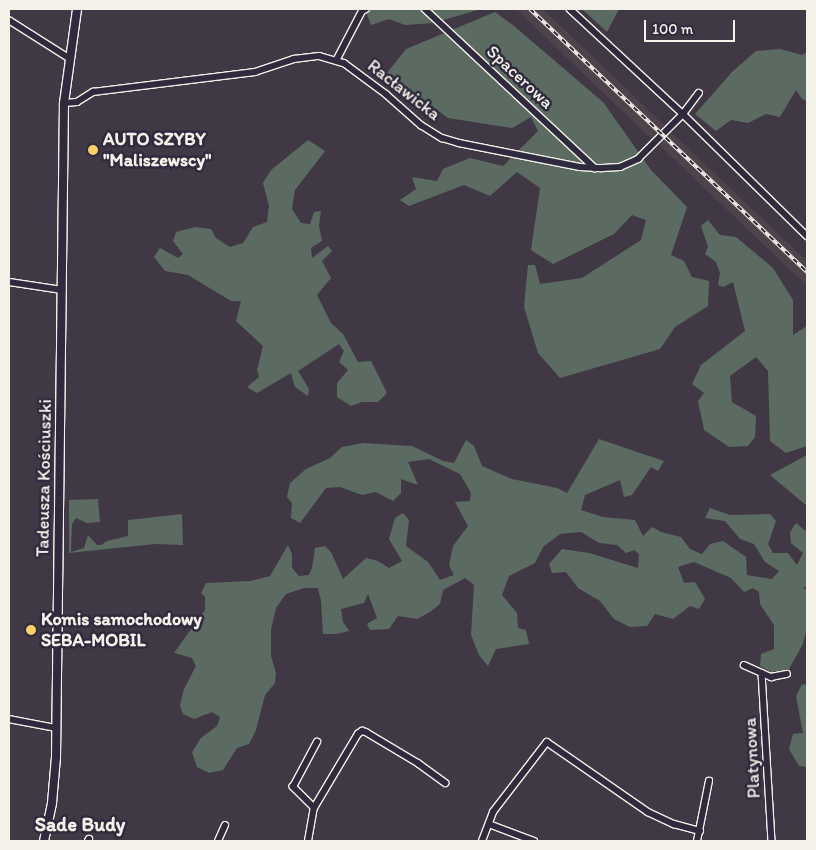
<!DOCTYPE html>
<html>
<head>
<meta charset="utf-8">
<style>
	body { margin:0 }
	#map { position:relative; width:816px; height:850px; overflow:hidden; background:#413845; font-family:Itim,sans-serif }
	div>[style] { position:absolute }
	.built>* { inset:0; background:#4e424b }
	.green>* { inset:0; background:#5c6b62 }
	.roads { filter:drop-shadow(1px 0 #f4f1e8) drop-shadow(-1px 0 #f4f1e8) drop-shadow(0 1px #f4f1e8) drop-shadow(0 -1px #f4f1e8) }
	.minor>* { height:5.5px; margin:-2.75px; padding:0 2.75px; transform-origin:2.75px; border-radius:2.75px; background:#2f2a3d }
	.secondary>* { height:8px; margin:-4px; padding:0 4px; transform-origin:4px; border-radius:4px; background:#2f2a3d }
	.rail>* { height:4px; margin-top:-2px; transform-origin:0; background:repeating-linear-gradient(90deg,#2f2a3d 0 5.5px,#f4f1e8 0 11px); box-sizing:border-box; border-block:1px solid #f4f1e8 }
	.dots>* { width:14px; height:14px; translate:-50% -50%; box-sizing:border-box; border:2px solid #2f2a3d; border-radius:50% }
	span { translate:-50% -50%; white-space:nowrap; text-align:center; line-height:1.15; -webkit-text-stroke:5px #2f2a3d; paint-order:stroke }
	.street-label { font-size:18px; color:#f4f1e8 }
	.poi-label { font-size:18px; color:#f4f1e8; font-weight:700 }
	.left { translate:0 -50%; text-align:left }
	.quarter-label { font-size:20px; color:#f4f1e8; font-weight:700 }
	.frame { position:absolute; inset:0; border:10px solid #f4f1e8; pointer-events:none }
	.scale { position:absolute; left:644px; top:20px; width:91px; height:22px; box-sizing:border-box; border:2px solid #f4f1e8; border-top:0; padding-left:6px; font-size:15px; line-height:18px; white-space:nowrap; color:#f4f1e8; -webkit-text-stroke:4px #2f2a3d; paint-order:stroke }
</style>
</head>
<body>
<div id="map">
	<div class="built">
		<i style="clip-path:polygon(516px 9px,543px 9px,664px 125px,652px 138px,644px 132px)"></i>
		<i style="clip-path:polygon(671px 132px,807px 261px,807px 286px,659px 145px)"></i>
	</div>
	<div class="green">
		<i style="clip-path:polygon(365px 9px,481px 9px,433px 23px,405px 25px,389px 19px,371px 25px)"></i>
		<i style="clip-path:polygon(582px 9px,619px 9px,607px 32px)"></i>
		<i style="clip-path:polygon(495px 12px,514px 26px,603px 102px,651px 170px,687px 207px,671px 255px,684px 261px,692px 277px,709px 281px,708px 306px,675px 327px,660px 349px,560px 378px,538px 353px,524px 307px,528px 265px,535px 265px,540px 284px,582px 278px,641px 240px,646px 220px,632px 215px,614px 234px,553px 264px,531px 250px,540px 188px,517px 172px,490px 196px,464px 185px,409px 206px,400px 200px,416px 189px,412px 177px,437px 181px,443px 169px,470px 158px,503px 166px,538px 131px,531px 117px,512px 128px,448px 118px,387px 73px,406px 49px)"></i>
		<i style="clip-path:polygon(780px 49px,802px 55px,807px 52px,807px 101px,802px 99px,796px 90px,780px 117px,766px 114px,748px 123px,731px 120px,716px 131px,695px 114px,732px 72px,756px 51px)"></i>
		<i style="clip-path:polygon(308px 140px,325px 151px,295px 190px,292px 209px,301px 223px,310px 224px,314px 212px,321px 211px,319px 226px,322px 241px,311px 248px,312px 258px,328px 246px,332px 251px,322px 261px,331px 278px,317px 295px,331px 323px,343px 334px,358px 362px,371px 361px,387px 393px,378px 402px,362px 402px,351px 406px,337px 397px,337px 383px,348px 370px,339px 362px,344px 351px,339px 344px,298px 371px,309px 389px,308px 396px,295px 387px,291px 373px,257px 393px,247px 387px,259px 377px,257px 370px,263px 346px,236px 321px,241px 301px,231px 301px,188px 275px,165px 271px,154px 257px,160px 248px,178px 258px,183px 254px,173px 241px,176px 232px,195px 227px,211px 229px,216px 238px,230px 247px,243px 243px,253px 227px,267px 222px,269px 206px,263px 183px,271px 170px)"></i>
		<i style="clip-path:polygon(708px 220px,720px 235px,736px 237px,773px 268px,793px 300px,793px 335px,807px 326px,807px 446px,786px 453px,770px 441px,768px 371px,756px 357px,730px 376px,732px 402px,756px 416px,755px 437px,748px 446px,729px 447px,704px 430px,698px 401px,704px 393px,692px 384px,701px 365px,745px 331px,733px 282px,723px 287px,718px 285px,720px 273px,716px 262px,705px 254px,708px 247px,701px 226px)"></i>
		<i style="clip-path:polygon(599px 439px,664px 461px,658px 471px,651px 467px,632px 495px,624px 497px,620px 480px,585px 495px,581px 510px,603px 517px,635px 520px,643px 536px,652px 527px,661px 532px,681px 537px,690px 549px,702px 554px,710px 544px,723px 541px,746px 557px,747px 575px,772px 579px,779px 571px,765px 562px,754px 544px,740px 539px,725px 521px,705px 518px,710px 508px,730px 515px,770px 514px,776px 521px,768px 544px,773px 553px,788px 553px,797px 565px,803px 553px,791px 543px,790px 532px,796px 523px,807px 532px,807px 586px,803px 588px,807px 590px,807px 627px,803px 644px,789px 669px,771px 672px,760px 666px,761px 654px,774px 649px,774px 625px,760px 604px,759px 592px,753px 588px,744px 592px,731px 578px,694px 562px,678px 567px,684px 583px,695px 582px,705px 599px,699px 609px,690px 606px,673px 619px,655px 614px,647px 626px,630px 627px,614px 619px,600px 601px,578px 588px,566px 572px,552px 573px,549px 564px,562px 549px,589px 553px,638px 568px,639px 554px,634px 550px,626px 553px,617px 545px,599px 543px,581px 532px,560px 534px,543px 547px,535px 563px,509px 576px,502px 595px,517px 613px,518px 628px,526px 630px,529px 644px,496px 649px,488px 666px,479px 655px,471px 635px,474px 585px,465px 578px,443px 590px,440px 604px,430px 612px,417px 619px,398px 616px,389px 629px,370px 630px,367px 624px,377px 618px,368px 594px,364px 603px,341px 609px,343px 622px,349px 631px,336px 634px,323px 634px,321px 601px,318px 588px,304px 588px,286px 594px,276px 608px,271px 629px,271px 656px,276px 673px,275px 683px,265px 695px,256px 730px,249px 744px,237px 748px,223px 770px,209px 773px,197px 767px,192px 752px,201px 738px,217px 726px,220px 717px,212px 712px,194px 719px,183px 714px,180px 705px,184px 689px,196px 666px,192px 658px,174px 653px,205px 610px,205px 597px,201px 593px,206px 583px,251px 581px,270px 576px,288px 545px,292px 554px,292px 568px,299px 576px,309px 575px,312px 568px,315px 548px,325px 546px,331px 552px,343px 579px,366px 558px,378px 561px,389px 568px,402px 561px,389px 539px,395px 518px,403px 513px,409px 520px,406px 546px,428px 562px,440px 580px,454px 575px,449px 565px,453px 546px,468px 526px,455px 502px,470px 501px,471px 493px,460px 474px,429px 459px,408px 462px,418px 485px,401px 479px,401px 493px,393px 501px,376px 492px,362px 495px,340px 487px,326px 488px,300px 523px,291px 518px,292px 503px,287px 497px,290px 483px,306px 469px,330px 458px,342px 447px,363px 443px,412px 446px,443px 461px,454px 463px,466px 440px,474px 446px,482px 466px,512px 479px,557px 488px,567px 493px)"></i>
		<i style="clip-path:polygon(807px 455px,807px 506px,770px 475px)"></i>
		<i style="clip-path:polygon(98px 499px,100px 522px,87px 523px,76px 518px,72px 524px,71px 552px,84px 548px,88px 535px,97px 545px,101px 545px,107px 541px,128px 536px,128px 520px,182px 514px,183px 545px,155px 544px,69px 553px,69px 500px)"></i>
		<i style="clip-path:polygon(802px 684px,807px 685px,807px 767px,799px 766px,789px 749px,793px 734px,803px 733px,796px 696px)"></i>
	</div>
	<div class="roads">
		<div class="minor">
			<i style="left:425px;top:9px;width:233px;rotate:43.1deg"></i>
			<i style="left:570px;top:9px;width:154px;rotate:42.9deg"></i>
			<i style="left:683px;top:114px;width:174px;rotate:44.5deg"></i>
			<i style="left:9px;top:20px;width:71px;rotate:32.3deg"></i>
			<i style="left:337px;top:59px;width:54px;rotate:-62.5deg"></i>
			<i style="left:362px;top:11px;width:4px;rotate:-27deg"></i>
			<i style="left:64px;top:103px;width:13px;rotate:-4deg"></i>
			<i style="left:77px;top:102px;width:19px;rotate:-32deg"></i>
			<i style="left:93px;top:92px;width:163px;rotate:-7deg"></i>
			<i style="left:255px;top:72px;width:41px;rotate:-18.4deg"></i>
			<i style="left:294px;top:59px;width:25px;rotate:-7deg"></i>
			<i style="left:319px;top:56px;width:26px;rotate:16deg"></i>
			<i style="left:344px;top:63px;width:52px;rotate:36.4deg"></i>
			<i style="left:386px;top:94px;width:47px;rotate:41.5deg"></i>
			<i style="left:421px;top:125px;width:25px;rotate:32deg"></i>
			<i style="left:442px;top:138px;width:18px;rotate:16deg"></i>
			<i style="left:459px;top:143px;width:123px;rotate:11.2deg"></i>
			<i style="left:580px;top:167px;width:22px;rotate:3deg"></i>
			<i style="left:602px;top:168px;width:18px;rotate:-3deg"></i>
			<i style="left:620px;top:167px;width:20px;rotate:-24deg"></i>
			<i style="left:638px;top:159px;width:64px;rotate:-45deg"></i>
			<i style="left:683px;top:114px;width:26px;rotate:-53deg"></i>
			<i style="left:9px;top:282px;width:54px;rotate:8.6deg"></i>
			<i style="left:744px;top:665px;width:30px;rotate:24deg"></i>
			<i style="left:771px;top:677px;width:16px;rotate:-11deg"></i>
			<i style="left:762px;top:673px;width:168px;rotate:86.6deg"></i>
			<i style="left:9px;top:719px;width:48px;rotate:10.8deg"></i>
			<i style="left:314px;top:808px;width:30px;rotate:-135deg"></i>
			<i style="left:293px;top:787px;width:51px;rotate:-61.9deg"></i>
			<i style="left:489px;top:824px;width:48px;rotate:20.7deg"></i>
			<i style="left:88px;top:841px;width:2px;rotate:-63deg"></i>
			<i style="left:218px;top:841px;width:17px;rotate:-66deg"></i>
			<i style="left:308px;top:841px;width:34px;rotate:-80deg"></i>
			<i style="left:314px;top:808px;width:86px;rotate:-59.3deg"></i>
			<i style="left:358px;top:734px;width:5px;rotate:-37deg"></i>
			<i style="left:362px;top:731px;width:4px;rotate:14deg"></i>
			<i style="left:366px;top:732px;width:61px;rotate:30.8deg"></i>
			<i style="left:418px;top:763px;width:34px;rotate:36deg"></i>
			<i style="left:482px;top:841px;width:31px;rotate:-69deg"></i>
			<i style="left:493px;top:812px;width:88px;rotate:-52.4deg"></i>
			<i style="left:547px;top:742px;width:123px;rotate:34.7deg"></i>
			<i style="left:648px;top:812px;width:29px;rotate:25deg"></i>
			<i style="left:674px;top:824px;width:27px;rotate:15deg"></i>
			<i style="left:697px;top:841px;width:61px;rotate:-78.7deg"></i>
		</div>
		<div class="secondary">
			<i style="left:44px;top:841px;width:39px;rotate:-78deg"></i>
			<i style="left:52px;top:803px;width:46px;rotate:-85deg"></i>
			<i style="left:56px;top:757px;width:654px;rotate:-89.3deg"></i>
			<i style="left:64px;top:103px;width:95px;rotate:-82.1deg"></i>
		</div>
	</div>
	<div class="rail">
		<i style="left:530px;top:9px;width:382px;rotate:43.5deg"></i>
	</div>
	<div class="dots">
		<i style="left:93px;top:150px;background:#ffd166"></i>
		<i style="left:31px;top:630px;background:#ffd166"></i>
	</div>
	<div class="street-label">
		<span style="left:520px;top:77px;rotate:43deg">Spacerowa</span>
		<span style="left:404px;top:90px;rotate:38deg">Racławicka</span>
		<span style="left:44px;top:478px;rotate:-89deg">Tadeusza Kościuszki</span>
		<span style="left:752px;top:758px;rotate:-93deg">Platynowa</span>
	</div>
	<div class="poi-label">
		<span class="left" style="left:103px;top:150px">AUTO SZYBY<br>"Maliszewscy"</span>
		<span class="left" style="left:41px;top:630px">Komis samochodowy<br>SEBA-MOBIL</span>
	</div>
	<div class="quarter-label">
		<span style="left:80px;top:824px">Sade Budy</span>
	</div>
	<div class="frame"></div>
	<div class="scale">100 m</div>
</div>
</body>
</html>
